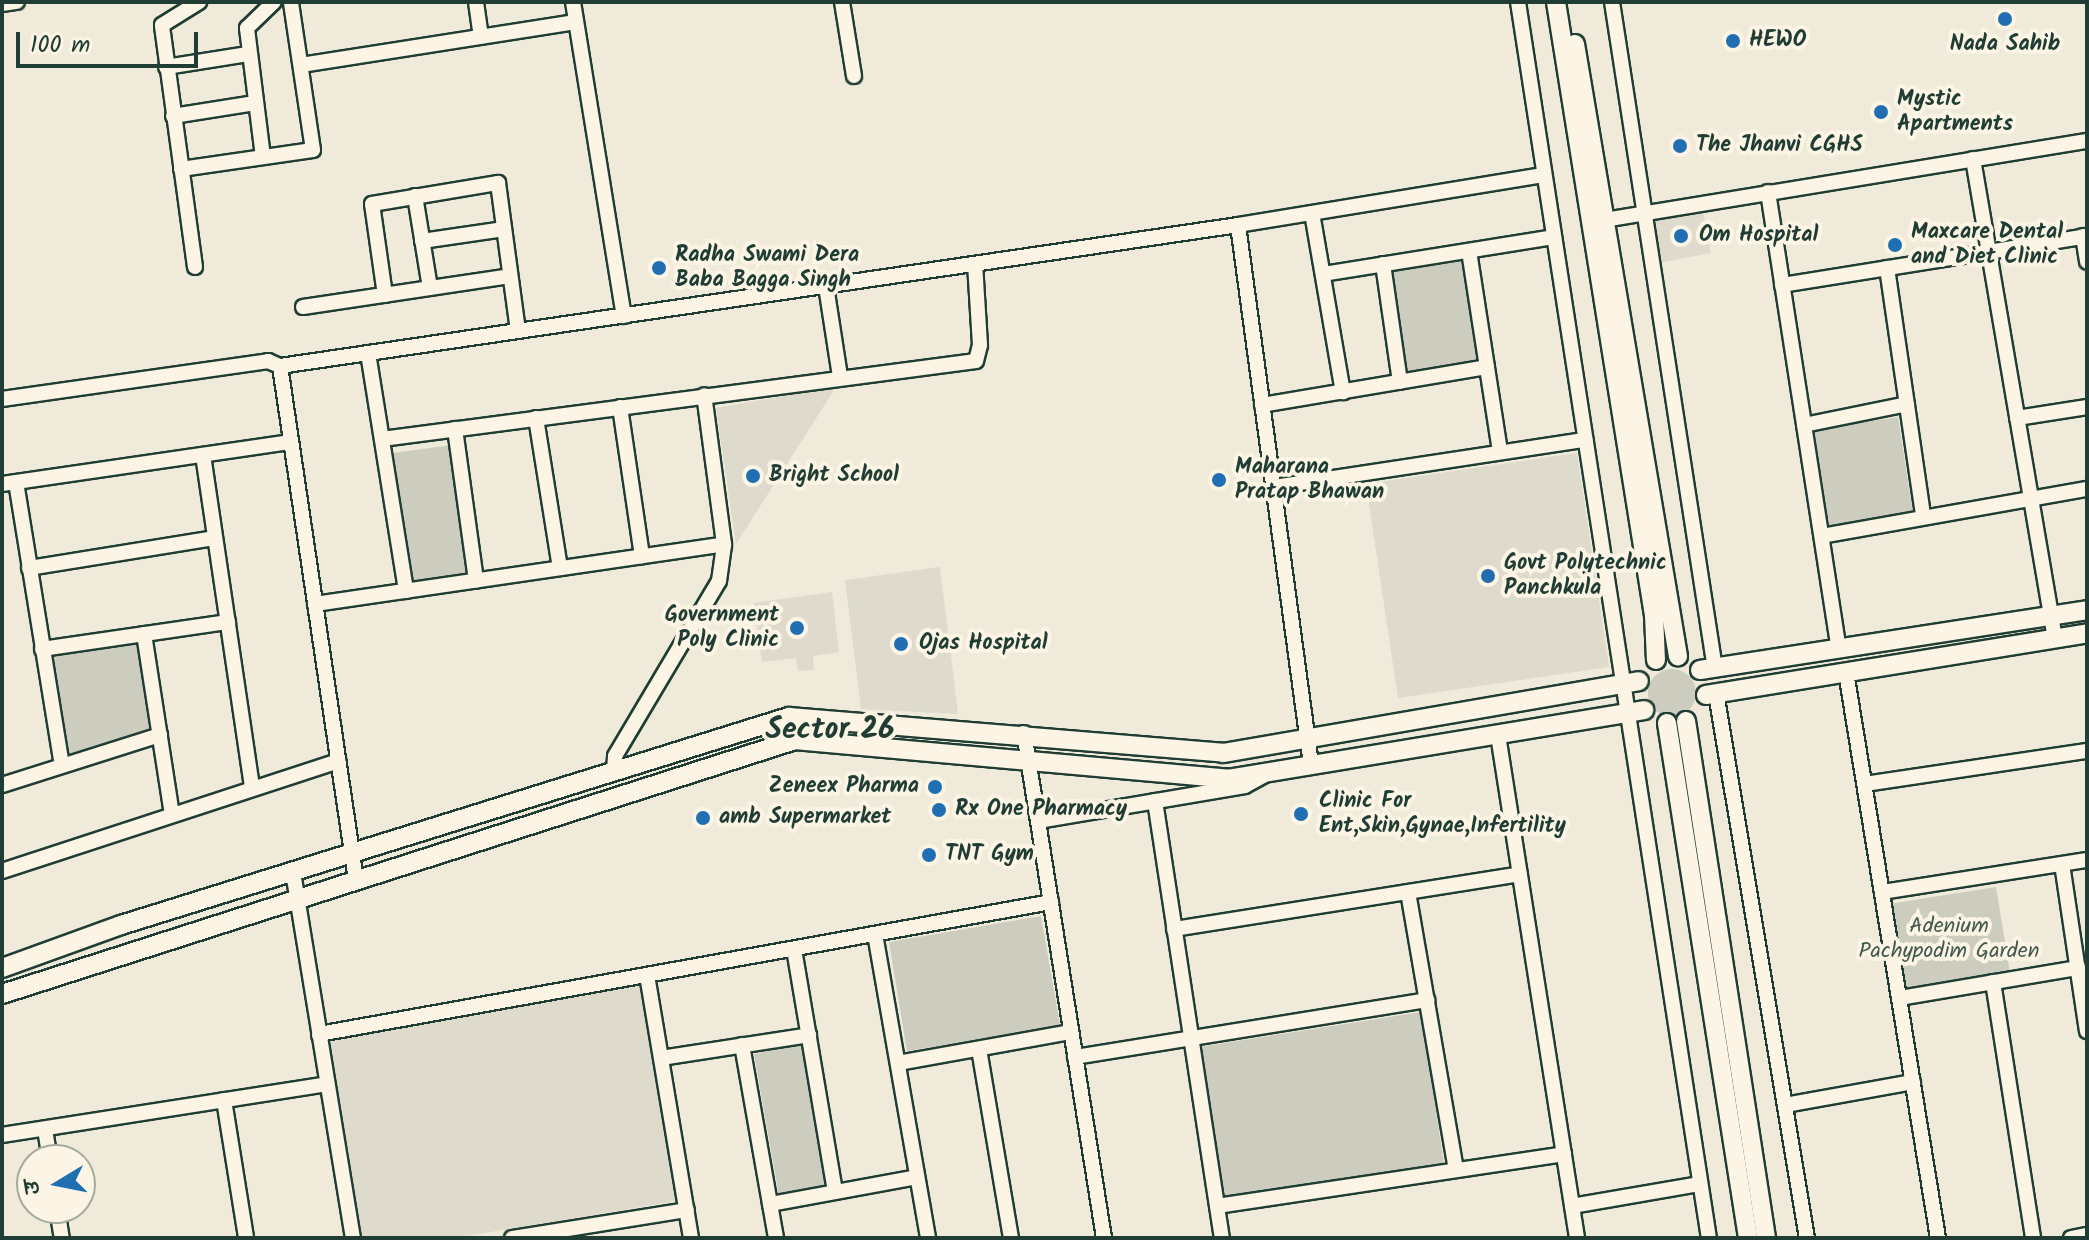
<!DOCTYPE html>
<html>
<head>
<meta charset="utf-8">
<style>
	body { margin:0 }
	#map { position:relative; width:2089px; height:1240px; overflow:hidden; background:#efeada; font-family:Kalam,"Playpen Sans Deva",sans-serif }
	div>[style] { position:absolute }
	.built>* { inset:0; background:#dedbcc }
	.green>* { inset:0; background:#cccdbf }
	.round { border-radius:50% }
	.roads { filter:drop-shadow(2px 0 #1f3d34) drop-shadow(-2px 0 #1f3d34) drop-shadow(0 2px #1f3d34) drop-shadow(0 -2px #1f3d34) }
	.minor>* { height:14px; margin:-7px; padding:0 7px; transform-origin:7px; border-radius:7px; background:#fcf5e5 }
	.tertiary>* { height:18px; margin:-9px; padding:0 9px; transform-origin:9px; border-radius:9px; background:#fcf5e5 }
	.dots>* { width:22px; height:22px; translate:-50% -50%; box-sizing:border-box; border:4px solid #fcf5e5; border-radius:50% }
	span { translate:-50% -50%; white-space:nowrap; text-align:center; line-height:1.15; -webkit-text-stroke:8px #fcf5e5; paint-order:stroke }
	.poi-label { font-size:22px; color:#1f3d34; font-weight:700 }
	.left { translate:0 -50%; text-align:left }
	.right { translate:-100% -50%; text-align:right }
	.park-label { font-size:22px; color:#425a50 }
	.district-label { font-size:30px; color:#1f3d34; font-weight:700 }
	.frame { position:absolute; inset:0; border:4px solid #1f3d34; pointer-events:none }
	.north { position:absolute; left:16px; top:1144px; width:80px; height:80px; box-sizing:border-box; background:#fcf5e5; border:2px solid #a4ab9e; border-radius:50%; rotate:260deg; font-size:22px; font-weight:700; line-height:32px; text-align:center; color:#1f3d34 }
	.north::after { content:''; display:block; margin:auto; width:28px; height:36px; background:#1f6fb2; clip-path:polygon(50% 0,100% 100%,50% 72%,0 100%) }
	.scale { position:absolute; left:16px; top:32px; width:182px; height:36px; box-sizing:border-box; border:4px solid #1f3d34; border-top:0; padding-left:10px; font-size:24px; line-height:28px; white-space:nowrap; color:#1f3d34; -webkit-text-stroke:6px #fcf5e5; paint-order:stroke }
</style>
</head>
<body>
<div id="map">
	<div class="built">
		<i style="clip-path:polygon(1703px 210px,1711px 253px,1659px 263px,1652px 219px)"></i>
		<i style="clip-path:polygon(836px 387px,736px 544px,716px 408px)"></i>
		<i style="clip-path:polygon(1577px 453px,1609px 667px,1398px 698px,1366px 484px)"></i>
		<i style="clip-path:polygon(940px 567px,958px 714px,861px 709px,845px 580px)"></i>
		<i style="clip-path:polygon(832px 592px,839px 652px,813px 656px,814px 670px,798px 671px,796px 658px,762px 662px,754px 603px)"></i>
		<i style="clip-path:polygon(640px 983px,676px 1201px,455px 1238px,361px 1238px,328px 1035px)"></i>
	</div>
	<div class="green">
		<i style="clip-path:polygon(1465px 261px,1481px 364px,1408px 376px,1391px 272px)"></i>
		<i style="clip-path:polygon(1898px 417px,1913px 514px,1825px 528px,1809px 431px)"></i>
		<i style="clip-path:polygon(452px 445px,471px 578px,412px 586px,393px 453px)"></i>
		<i style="clip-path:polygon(140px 643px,156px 732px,68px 758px,50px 656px)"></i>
		<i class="round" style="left:1648px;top:669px;width:48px;height:48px"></i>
		<i style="clip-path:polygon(1996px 887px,2010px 973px,1903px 990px,1889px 904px)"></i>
		<i style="clip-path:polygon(1041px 916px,1060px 1025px,907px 1051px,889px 942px)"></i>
		<i style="clip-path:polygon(1421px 1012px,1444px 1164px,1222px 1199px,1199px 1047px)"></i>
		<i style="clip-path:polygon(803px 1045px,828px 1187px,779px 1196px,754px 1054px)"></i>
	</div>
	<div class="roads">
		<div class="minor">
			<i style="left:476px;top:2px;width:35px;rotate:82deg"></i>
			<i style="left:573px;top:2px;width:318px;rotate:80.8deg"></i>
			<i style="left:842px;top:2px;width:75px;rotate:80.8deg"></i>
			<i style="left:1518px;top:2px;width:1251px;rotate:81.22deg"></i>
			<i style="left:1612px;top:2px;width:675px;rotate:81.22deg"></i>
			<i style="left:2px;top:4px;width:15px;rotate:-8deg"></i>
			<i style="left:301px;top:65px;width:278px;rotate:-8.9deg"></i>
			<i style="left:166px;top:67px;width:83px;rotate:-9deg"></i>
			<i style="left:173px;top:116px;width:83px;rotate:-9deg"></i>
			<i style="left:263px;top:157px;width:130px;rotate:-97.1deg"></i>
			<i style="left:247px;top:28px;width:37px;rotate:-44deg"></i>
			<i style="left:1973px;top:159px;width:486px;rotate:80.3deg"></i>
			<i style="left:181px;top:169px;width:133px;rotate:-8.2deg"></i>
			<i style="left:313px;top:150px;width:150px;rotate:-98.5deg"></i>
			<i style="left:1768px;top:192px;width:462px;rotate:81.2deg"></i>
			<i style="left:415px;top:196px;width:93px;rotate:80.7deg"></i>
			<i style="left:1312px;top:213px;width:182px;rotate:80.2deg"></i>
			<i style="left:1598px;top:221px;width:496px;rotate:-9.3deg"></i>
			<i style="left:1238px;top:225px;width:545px;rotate:82.3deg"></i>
			<i style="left:2083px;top:236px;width:26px;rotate:81deg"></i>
			<i style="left:422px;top:241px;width:83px;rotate:-8.3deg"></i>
			<i style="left:1469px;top:251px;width:203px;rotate:81.2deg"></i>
			<i style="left:1383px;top:264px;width:119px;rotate:81.8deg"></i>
			<i style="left:195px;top:267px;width:244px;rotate:-97.8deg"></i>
			<i style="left:162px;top:25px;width:44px;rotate:-31.9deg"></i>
			<i style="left:1887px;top:268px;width:251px;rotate:81.7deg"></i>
			<i style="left:1323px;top:274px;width:234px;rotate:-9.1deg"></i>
			<i style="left:1782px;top:285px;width:309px;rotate:-9.1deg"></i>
			<i style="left:826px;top:286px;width:91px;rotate:81.2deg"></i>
			<i style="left:385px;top:295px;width:92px;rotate:-98.1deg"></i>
			<i style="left:372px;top:204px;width:128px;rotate:-9.5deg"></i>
			<i style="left:498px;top:183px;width:149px;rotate:82.3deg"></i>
			<i style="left:303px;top:307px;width:209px;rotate:-8.5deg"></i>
			<i style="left:368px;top:353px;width:241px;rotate:80.9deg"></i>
			<i style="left:280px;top:366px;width:520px;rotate:81.59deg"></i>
			<i style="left:2px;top:399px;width:269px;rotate:-8.1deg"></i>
			<i style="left:268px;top:361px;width:13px;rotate:23deg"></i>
			<i style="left:280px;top:366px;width:968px;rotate:-8.37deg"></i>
			<i style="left:1238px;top:225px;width:310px;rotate:-9.3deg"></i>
			<i style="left:1262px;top:405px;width:228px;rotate:-9.6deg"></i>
			<i style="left:620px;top:407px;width:151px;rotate:81.6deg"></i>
			<i style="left:536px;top:418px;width:152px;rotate:80.9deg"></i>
			<i style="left:2017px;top:418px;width:71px;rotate:-8.9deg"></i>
			<i style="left:1804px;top:425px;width:105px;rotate:-11.5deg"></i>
			<i style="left:455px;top:429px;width:153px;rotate:82.1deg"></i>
			<i style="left:382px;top:439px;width:599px;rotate:-7.48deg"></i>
			<i style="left:976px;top:361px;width:16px;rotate:-76deg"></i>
			<i style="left:980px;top:345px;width:81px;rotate:-93.5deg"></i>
			<i style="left:203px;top:455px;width:337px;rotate:81.6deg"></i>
			<i style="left:16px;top:482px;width:287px;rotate:80.8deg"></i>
			<i style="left:2px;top:484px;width:292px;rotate:-8.3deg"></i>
			<i style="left:1273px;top:487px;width:316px;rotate:-8.6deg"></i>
			<i style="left:1822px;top:536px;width:269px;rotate:-10.1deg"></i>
			<i style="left:29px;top:568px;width:188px;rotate:-9.2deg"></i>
			<i style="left:315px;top:604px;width:413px;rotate:-8.3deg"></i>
			<i style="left:144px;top:634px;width:182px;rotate:81.2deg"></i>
			<i style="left:42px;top:649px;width:188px;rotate:-8.3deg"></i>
			<i style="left:1846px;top:672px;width:573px;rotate:80.77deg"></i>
			<i style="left:1716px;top:693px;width:553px;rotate:80.52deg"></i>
			<i style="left:1024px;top:733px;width:511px;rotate:81deg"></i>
			<i style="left:1498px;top:735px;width:509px;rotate:81.07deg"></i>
			<i style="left:614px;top:771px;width:15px;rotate:-86deg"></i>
			<i style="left:615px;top:756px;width:204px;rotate:-59.3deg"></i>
			<i style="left:719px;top:581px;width:37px;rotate:-82deg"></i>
			<i style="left:724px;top:544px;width:150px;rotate:-97.6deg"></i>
			<i style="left:1865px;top:784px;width:224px;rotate:-8.5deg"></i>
			<i style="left:2px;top:785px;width:166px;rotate:-17.6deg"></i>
			<i style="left:1155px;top:801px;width:442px;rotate:81.3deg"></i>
			<i style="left:1038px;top:821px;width:210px;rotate:-9.6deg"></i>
			<i style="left:1245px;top:786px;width:21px;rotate:-29deg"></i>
			<i style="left:2062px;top:864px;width:169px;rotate:81.5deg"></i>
			<i style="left:2px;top:871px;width:354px;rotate:-18.1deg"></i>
			<i style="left:293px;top:872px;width:371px;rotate:80.7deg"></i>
			<i style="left:1408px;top:892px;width:282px;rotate:80.2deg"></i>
			<i style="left:1882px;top:892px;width:207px;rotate:-8.9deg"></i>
			<i style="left:1174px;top:929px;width:350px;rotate:-9deg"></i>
			<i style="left:875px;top:934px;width:309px;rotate:80.1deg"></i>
			<i style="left:794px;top:949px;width:245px;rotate:80.4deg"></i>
			<i style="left:647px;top:975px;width:267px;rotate:80.5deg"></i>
			<i style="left:1993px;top:982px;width:259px;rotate:81.1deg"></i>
			<i style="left:1900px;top:998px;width:181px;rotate:-9.6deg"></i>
			<i style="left:319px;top:1034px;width:744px;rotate:-10.22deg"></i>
			<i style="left:742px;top:1045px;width:196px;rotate:80deg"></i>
			<i style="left:979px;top:1049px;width:192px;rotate:80.4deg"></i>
			<i style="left:1075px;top:1057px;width:357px;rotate:-9.2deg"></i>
			<i style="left:661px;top:1058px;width:150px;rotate:-8.8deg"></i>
			<i style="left:898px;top:1063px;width:176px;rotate:-10.2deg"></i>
			<i style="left:224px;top:1100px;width:140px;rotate:80.9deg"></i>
			<i style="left:1785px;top:1105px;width:130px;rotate:-10.2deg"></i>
			<i style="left:45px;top:1129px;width:31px;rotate:81deg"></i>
			<i style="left:2px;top:1135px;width:329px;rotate:-8.9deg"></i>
			<i style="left:770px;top:1204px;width:149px;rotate:-10.4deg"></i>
			<i style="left:1217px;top:1206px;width:351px;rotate:-8.5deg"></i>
			<i style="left:1572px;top:1206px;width:130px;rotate:-9.8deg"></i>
			<i style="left:57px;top:1208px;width:30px;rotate:81deg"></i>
			<i style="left:512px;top:1238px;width:177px;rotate:-9.1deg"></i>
			<i style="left:2071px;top:1238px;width:16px;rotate:-11deg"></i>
		</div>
		<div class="tertiary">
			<i style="left:1556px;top:2px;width:621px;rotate:80.92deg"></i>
			<i style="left:1654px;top:615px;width:45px;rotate:87.5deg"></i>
			<i style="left:1575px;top:44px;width:621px;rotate:80.45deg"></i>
			<i style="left:1700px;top:670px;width:392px;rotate:-8.8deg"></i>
			<i style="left:1706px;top:695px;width:386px;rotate:-9.2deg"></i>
			<i style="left:1686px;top:721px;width:523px;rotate:81.2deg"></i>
			<i style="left:1667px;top:723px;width:521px;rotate:81.06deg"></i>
			<i style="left:2px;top:968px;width:127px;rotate:-19.9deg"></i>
			<i style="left:121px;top:925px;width:700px;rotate:-17.3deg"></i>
			<i style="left:789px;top:717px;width:435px;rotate:4.7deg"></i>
			<i style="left:1223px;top:753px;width:422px;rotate:-9.8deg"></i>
			<i style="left:2px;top:994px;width:833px;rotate:-17.76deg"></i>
			<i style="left:795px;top:740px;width:435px;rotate:5.1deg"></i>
			<i style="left:1228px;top:779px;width:422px;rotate:-9.4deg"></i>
		</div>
	</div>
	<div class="dots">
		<i style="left:2005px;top:19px;background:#1f6fb2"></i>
		<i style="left:1733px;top:41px;background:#1f6fb2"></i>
		<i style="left:1881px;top:112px;background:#1f6fb2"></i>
		<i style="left:1680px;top:146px;background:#1f6fb2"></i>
		<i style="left:1681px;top:236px;background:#1f6fb2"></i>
		<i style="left:1895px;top:245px;background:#1f6fb2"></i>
		<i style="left:659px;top:268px;background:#1f6fb2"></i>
		<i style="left:753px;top:476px;background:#1f6fb2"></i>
		<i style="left:1219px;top:480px;background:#1f6fb2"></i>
		<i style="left:1488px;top:576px;background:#1f6fb2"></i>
		<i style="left:797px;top:628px;background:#1f6fb2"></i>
		<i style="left:901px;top:644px;background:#1f6fb2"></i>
		<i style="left:935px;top:787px;background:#1f6fb2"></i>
		<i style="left:939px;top:810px;background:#1f6fb2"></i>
		<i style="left:1301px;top:814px;background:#1f6fb2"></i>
		<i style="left:703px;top:818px;background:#1f6fb2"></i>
		<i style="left:929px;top:855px;background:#1f6fb2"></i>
	</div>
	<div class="poi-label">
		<span class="left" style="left:1749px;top:41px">HEWO</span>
		<span style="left:2005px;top:45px">Nada Sahib</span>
		<span class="left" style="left:1897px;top:112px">Mystic<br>Apartments</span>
		<span class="left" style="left:1696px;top:146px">The Jhanvi CGHS</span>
		<span class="left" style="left:1911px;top:245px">Maxcare Dental<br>and Diet Clinic</span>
		<span class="left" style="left:1699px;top:236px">Om Hospital</span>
		<span class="left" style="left:675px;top:268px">Radha Swami Dera<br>Baba Bagga Singh</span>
		<span class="left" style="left:1235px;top:480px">Maharana<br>Pratap Bhawan</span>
		<span class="left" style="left:769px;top:476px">Bright School</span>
		<span class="left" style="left:1504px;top:576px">Govt Polytechnic<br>Panchkula</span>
		<span class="right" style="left:779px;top:628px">Government<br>Poly Clinic</span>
		<span class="left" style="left:919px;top:644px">Ojas Hospital</span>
		<span class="right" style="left:919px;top:787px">Zeneex Pharma</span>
		<span class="left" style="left:1319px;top:814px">Clinic For<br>Ent,Skin,Gynae,Infertility</span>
		<span class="left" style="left:955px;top:810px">Rx One Pharmacy</span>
		<span class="left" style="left:719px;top:818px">amb Supermarket</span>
		<span class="left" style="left:945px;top:855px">TNT Gym</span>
	</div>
	<div class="park-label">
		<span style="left:1949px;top:939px">Adenium<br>Pachypodim Garden</span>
	</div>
	<div class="district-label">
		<span style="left:830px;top:730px">Sector 26</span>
	</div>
	<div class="frame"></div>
	<div class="north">उ</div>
	<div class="scale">100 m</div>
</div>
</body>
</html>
